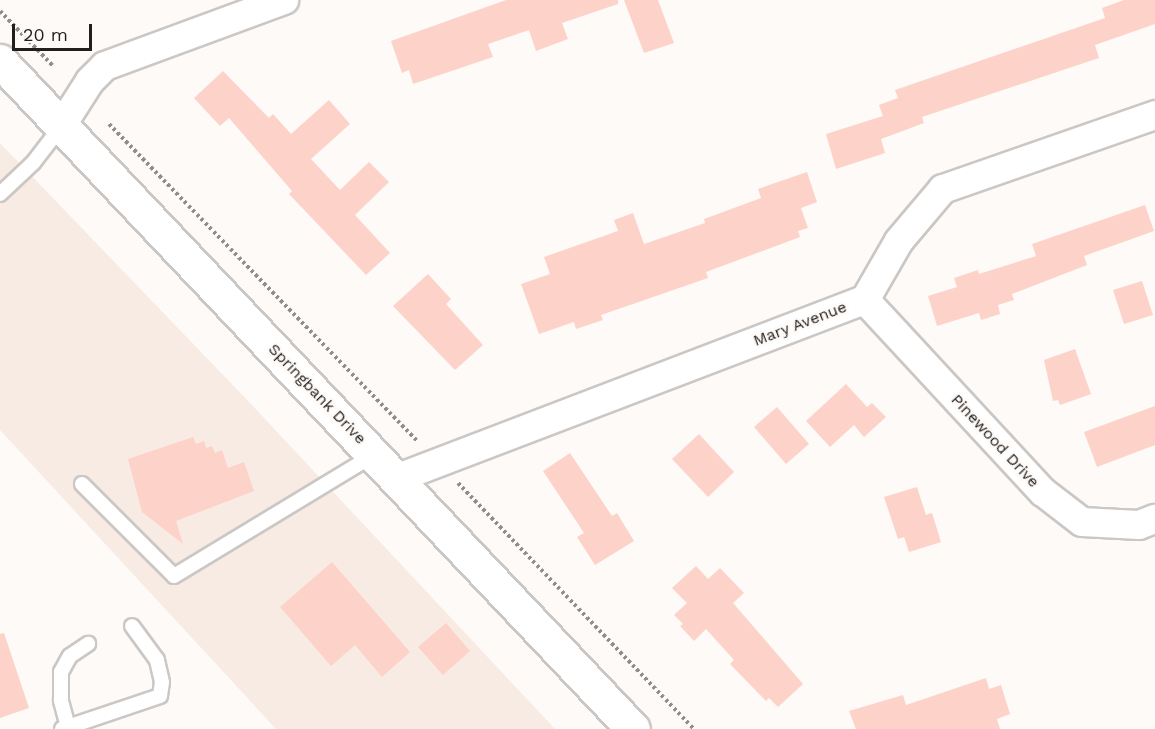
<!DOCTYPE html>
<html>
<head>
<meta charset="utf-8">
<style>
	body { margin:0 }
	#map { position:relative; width:1155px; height:729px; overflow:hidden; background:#fefaf7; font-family:"Work Sans",sans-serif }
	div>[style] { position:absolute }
	.built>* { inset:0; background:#f7ebe4 }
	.building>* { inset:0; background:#fdd2c9 }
	.path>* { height:4px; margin-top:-2px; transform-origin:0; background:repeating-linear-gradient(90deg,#908d8b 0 3px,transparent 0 6px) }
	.roads { filter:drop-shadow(2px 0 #cbc7c4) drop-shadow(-2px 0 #cbc7c4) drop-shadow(0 2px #cbc7c4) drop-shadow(0 -2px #cbc7c4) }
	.service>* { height:14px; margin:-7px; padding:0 7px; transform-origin:7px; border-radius:7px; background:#fff }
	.minor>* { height:28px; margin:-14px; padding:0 14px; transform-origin:14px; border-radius:14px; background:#fff }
	.secondary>* { height:33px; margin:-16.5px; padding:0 16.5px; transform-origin:16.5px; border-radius:16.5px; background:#fff }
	span { translate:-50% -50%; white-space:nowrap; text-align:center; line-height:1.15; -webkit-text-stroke:5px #fefaf7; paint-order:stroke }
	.street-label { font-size:16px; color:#211f1e }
	.scale { position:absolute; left:12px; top:24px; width:80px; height:27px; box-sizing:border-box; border:3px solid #211f1e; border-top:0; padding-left:8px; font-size:18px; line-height:21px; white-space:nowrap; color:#211f1e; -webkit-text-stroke:4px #fefaf7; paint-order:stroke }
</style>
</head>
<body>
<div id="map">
	<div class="built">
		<i style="clip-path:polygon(0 143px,251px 404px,555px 729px,276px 729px,0 430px)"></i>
	</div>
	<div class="building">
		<i style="clip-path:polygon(506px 0,618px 0,618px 4px,562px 23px,568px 39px,536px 51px,529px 30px,488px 44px,493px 57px,413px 84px,409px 70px,402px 73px,391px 41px)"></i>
		<i style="clip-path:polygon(624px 0,658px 0,674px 43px,644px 53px)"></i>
		<i style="clip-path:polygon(1124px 0,1155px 0,1155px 24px,1095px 45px,1099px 58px,922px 117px,924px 123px,881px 139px,885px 153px,836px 169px,826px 134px,883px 116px,879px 105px,898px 98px,895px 90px,1105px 18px,1102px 8px)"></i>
		<i style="clip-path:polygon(223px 71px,269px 118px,273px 114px,291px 134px,329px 100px,350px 124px,311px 159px,340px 190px,369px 162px,389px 182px,355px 215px,390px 253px,366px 275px,289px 194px,292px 191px,229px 118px,220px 126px,194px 98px)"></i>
		<i style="clip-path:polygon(807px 172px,817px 202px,801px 208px,808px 228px,798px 231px,800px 237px,706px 272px,708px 278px,601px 315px,603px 320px,576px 329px,574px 322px,539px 334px,521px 284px,550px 274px,544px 257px,618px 231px,614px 220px,633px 213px,644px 244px,705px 223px,704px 219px,761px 198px,758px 189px)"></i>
		<i style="clip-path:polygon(1145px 205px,1154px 231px,1084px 256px,1087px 265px,1012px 294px,1014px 300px,998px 305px,1000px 314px,981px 320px,979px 313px,937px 326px,928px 296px,957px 287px,954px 278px,978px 270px,979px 274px,1036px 256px,1032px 244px)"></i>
		<i style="clip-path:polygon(428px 274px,451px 299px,446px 304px,483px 345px,455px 370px,393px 306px)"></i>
		<i style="clip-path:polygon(1142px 281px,1153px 315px,1124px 324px,1113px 290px)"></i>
		<i style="clip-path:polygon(1075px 349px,1091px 394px,1060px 405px,1058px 400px,1053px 401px,1044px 360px)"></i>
		<i style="clip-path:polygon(846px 384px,867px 407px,872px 403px,886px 417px,864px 437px,854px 425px,830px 447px,806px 421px)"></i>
		<i style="clip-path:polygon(1155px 406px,1155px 445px,1097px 467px,1084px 432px)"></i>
		<i style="clip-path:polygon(777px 407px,809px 444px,786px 464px,754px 427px)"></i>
		<i style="clip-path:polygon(699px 434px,734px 472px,708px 497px,672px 459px)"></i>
		<i style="clip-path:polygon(193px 437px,196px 444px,204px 441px,206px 448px,212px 446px,215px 453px,222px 450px,228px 468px,244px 462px,254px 491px,176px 521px,183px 544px,142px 512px,128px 459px)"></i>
		<i style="clip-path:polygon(570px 453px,612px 516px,617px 513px,634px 541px,595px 565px,577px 537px,584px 533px,543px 471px)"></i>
		<i style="clip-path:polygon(917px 487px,926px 515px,932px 513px,941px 542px,909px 552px,904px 537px,898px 539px,884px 497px)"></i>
		<i style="clip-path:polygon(332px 562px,410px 652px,382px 677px,355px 645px,331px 666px,280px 607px)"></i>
		<i style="clip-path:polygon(696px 566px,708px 579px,720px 568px,744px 593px,733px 603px,803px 684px,778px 707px,769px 698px,766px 701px,730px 664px,734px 660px,706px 629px,694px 641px,680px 626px,683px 624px,674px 615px,687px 603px,672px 588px)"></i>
		<i style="clip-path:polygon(446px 623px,470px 651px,443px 675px,418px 647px)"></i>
		<i style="clip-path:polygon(4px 633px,29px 708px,0 718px,0 634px)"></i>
		<i style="clip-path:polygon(986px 678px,989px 689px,1001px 685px,1010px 714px,997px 719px,1000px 729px,856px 729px,849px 711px,903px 695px,906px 705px)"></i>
	</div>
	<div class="path">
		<i style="left:0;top:11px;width:78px;rotate:46deg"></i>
		<i style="left:109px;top:124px;width:442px;rotate:45.8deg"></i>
		<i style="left:458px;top:483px;width:341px;rotate:46.2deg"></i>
	</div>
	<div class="roads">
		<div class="service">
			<i style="left:0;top:194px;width:45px;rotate:-43.2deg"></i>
			<i style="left:33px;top:163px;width:44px;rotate:-52.4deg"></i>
			<i style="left:82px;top:484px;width:130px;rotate:45deg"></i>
			<i style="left:174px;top:576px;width:234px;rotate:-31.2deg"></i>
			<i style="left:68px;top:727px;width:28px;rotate:-105deg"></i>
			<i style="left:61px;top:700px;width:28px;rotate:-90deg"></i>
			<i style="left:61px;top:672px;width:18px;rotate:-61deg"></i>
			<i style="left:70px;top:656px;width:22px;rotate:-34deg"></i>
			<i style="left:62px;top:729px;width:103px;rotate:-18.6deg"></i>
			<i style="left:160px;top:696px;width:14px;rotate:-82deg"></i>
			<i style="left:162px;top:682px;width:23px;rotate:-103deg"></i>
			<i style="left:157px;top:660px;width:42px;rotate:-126.3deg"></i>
		</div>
		<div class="minor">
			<i style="left:60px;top:128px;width:56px;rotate:-57.4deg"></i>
			<i style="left:90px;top:81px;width:21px;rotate:-45deg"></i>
			<i style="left:105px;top:66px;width:191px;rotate:-20.2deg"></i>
			<i style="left:865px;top:300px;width:262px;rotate:47.2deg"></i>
			<i style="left:1043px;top:492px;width:49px;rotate:37.6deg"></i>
			<i style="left:1082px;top:522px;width:57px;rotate:3deg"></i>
			<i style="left:1139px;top:525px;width:17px;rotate:-21deg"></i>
			<i style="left:398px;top:478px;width:500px;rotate:-20.9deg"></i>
			<i style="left:865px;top:300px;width:68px;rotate:-60deg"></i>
			<i style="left:899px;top:241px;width:68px;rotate:-49.8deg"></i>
			<i style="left:943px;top:189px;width:225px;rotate:-19.2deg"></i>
		</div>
		<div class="secondary">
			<i style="left:0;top:61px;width:920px;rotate:46.54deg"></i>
		</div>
	</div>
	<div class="street-label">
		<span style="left:800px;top:324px;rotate:-21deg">Mary Avenue</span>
		<span style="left:317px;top:394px;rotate:46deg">Springbank Drive</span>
		<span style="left:995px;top:441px;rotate:47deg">Pinewood Drive</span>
	</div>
	<div class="scale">20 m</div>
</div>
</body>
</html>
